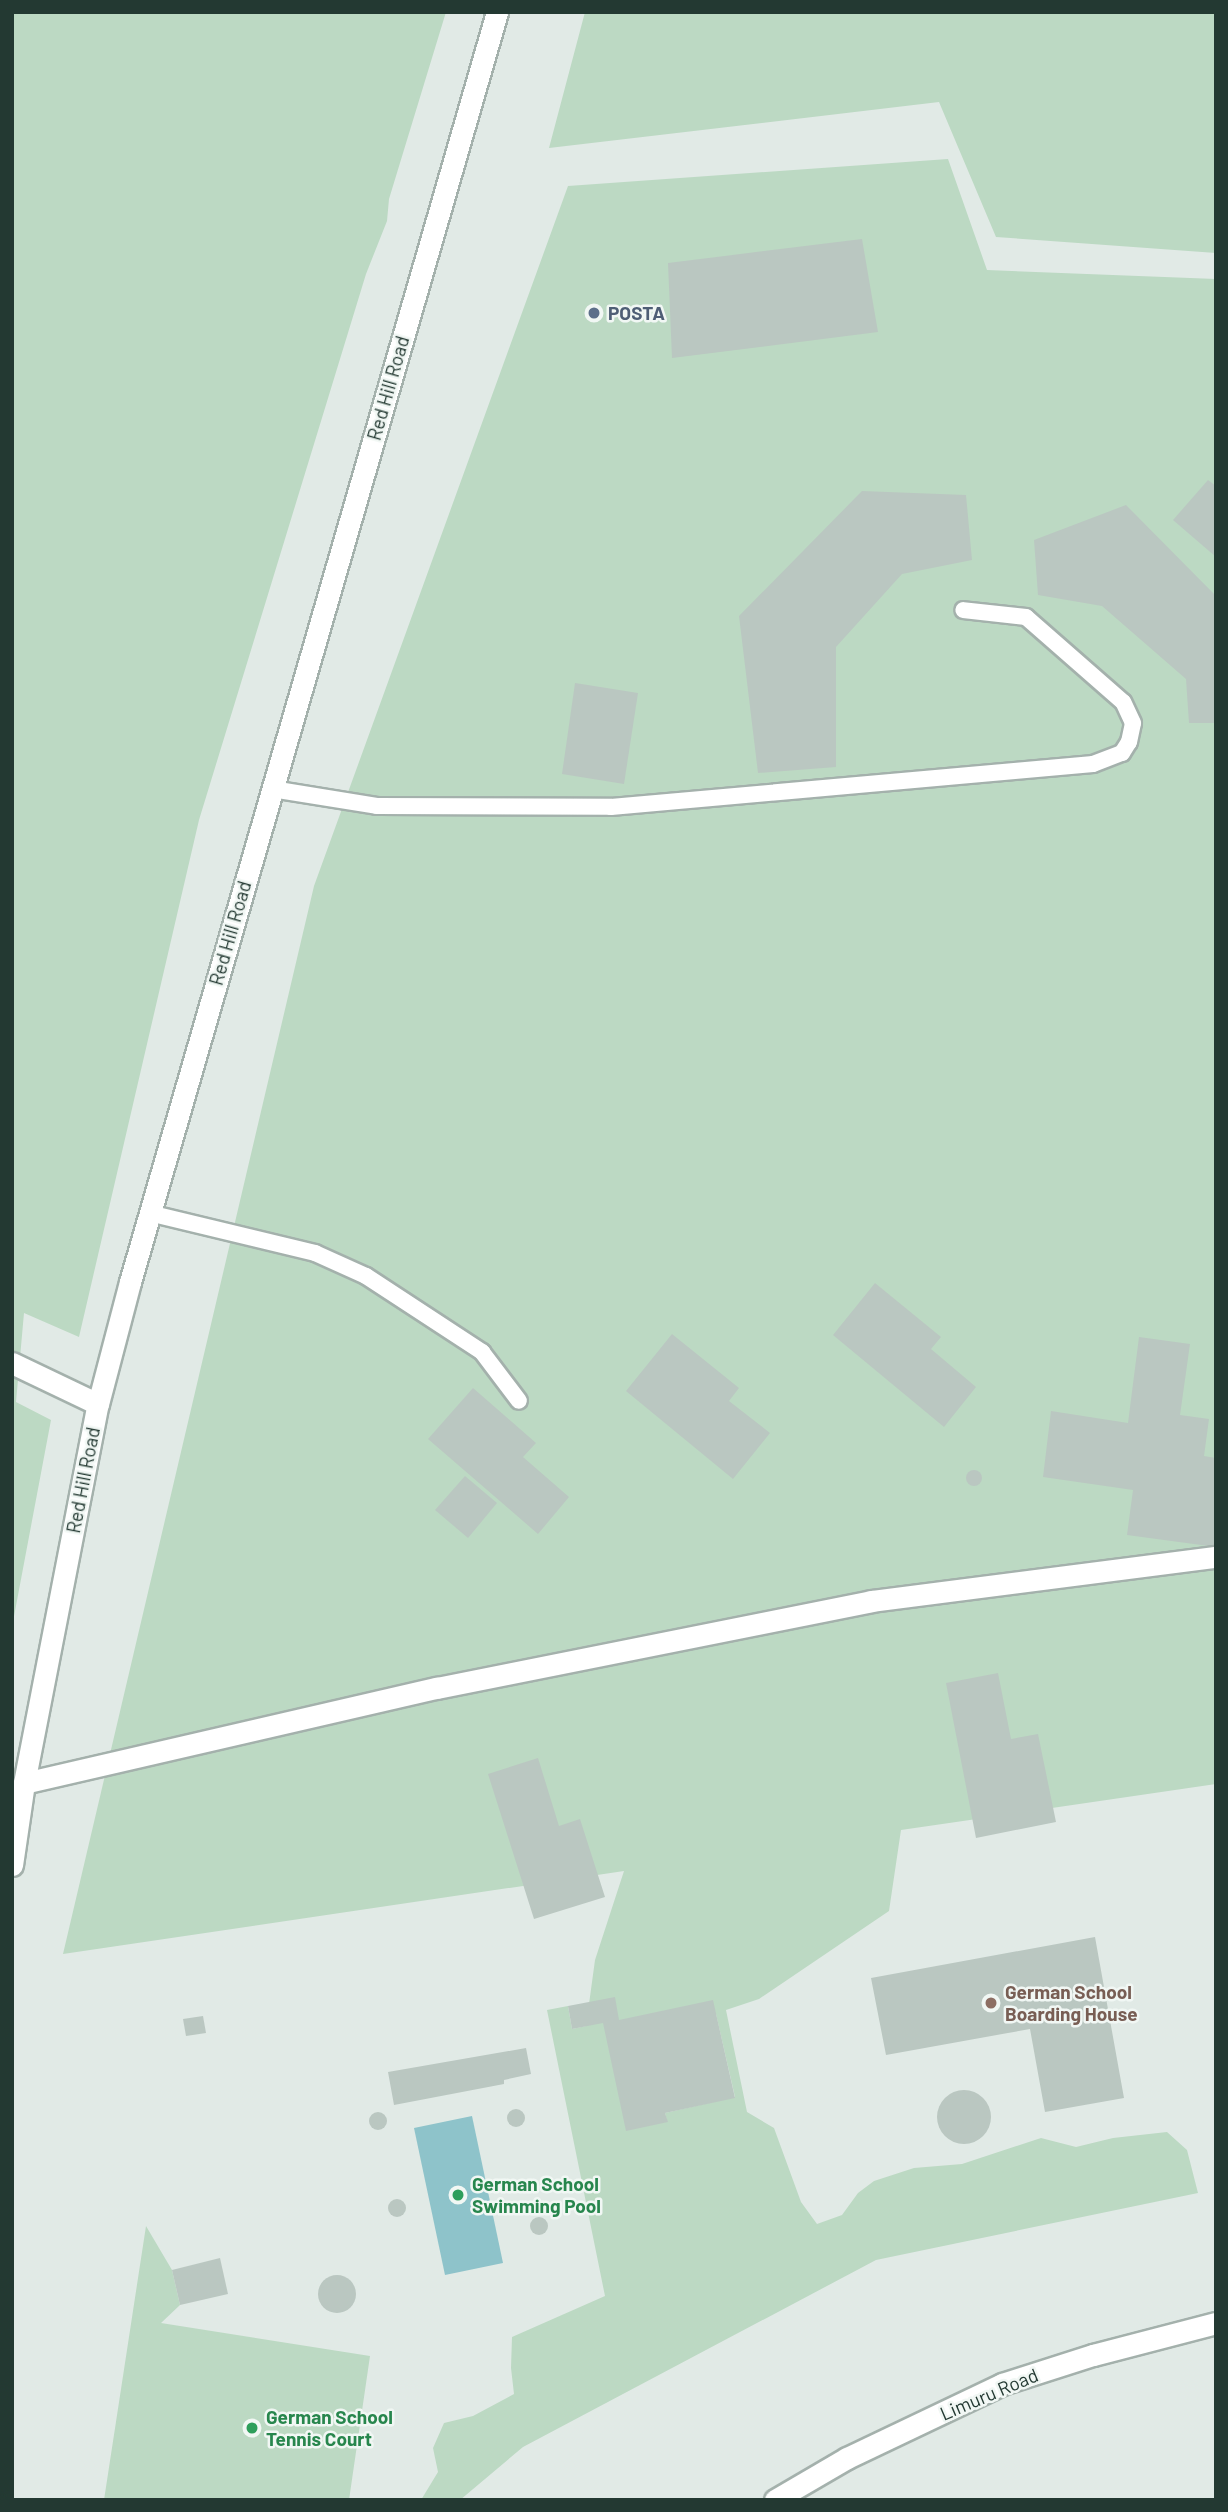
<!DOCTYPE html>
<html>
<head>
<meta charset="utf-8">
<style>
	body { margin:0 }
	#map { position:relative; width:1228px; height:2512px; overflow:hidden; background:#e1eae6; font-family:Barlow,sans-serif }
	div>[style] { position:absolute }
	.green>* { inset:0; background:#bcd9c3 }
	.water>* { inset:0; background:#8ec3ca }
	.building>* { inset:0; background:#bac7c1 }
	.round { border-radius:50% }
	.roads { filter:drop-shadow(2px 0 #a4b1ac) drop-shadow(-2px 0 #a4b1ac) drop-shadow(0 2px #a4b1ac) drop-shadow(0 -2px #a4b1ac) }
	.service>* { height:16px; margin:-8px; padding:0 8px; transform-origin:8px; border-radius:8px; background:#fff }
	.minor>* { height:21px; margin:-10.5px; padding:0 10.5px; transform-origin:10.5px; border-radius:10.5px; background:#fff }
	.secondary>* { height:21px; margin:-10.5px; padding:0 10.5px; transform-origin:10.5px; border-radius:10.5px; background:#fff }
	.dots>* { width:19px; height:19px; translate:-50% -50%; box-sizing:border-box; border:4px solid #f1f7f4; border-radius:50% }
	span { translate:-50% -50%; white-space:nowrap; text-align:center; line-height:1.15; -webkit-text-stroke:5px #f1f7f4; paint-order:stroke }
	.service-label { font-size:19px; color:#4e5e75; font-weight:700 }
	.left { translate:0 -50%; text-align:left }
	.street-label { font-size:19px; color:#233932 }
	.education-label { font-size:19px; color:#785e54; font-weight:700 }
	.leisure-label { font-size:19px; color:#27864d; font-weight:700 }
	.frame { position:absolute; inset:0; border:14px solid #233932; pointer-events:none }
</style>
</head>
<body>
<div id="map">
	<div class="green">
		<i style="clip-path:polygon(12px 12px,446px 12px,389px 199px,387px 221px,366px 274px,199px 820px,79px 1337px,24px 1313px,16px 1402px,51px 1420px,12px 1627px)"></i>
		<i style="clip-path:polygon(585px 12px,1216px 12px,1216px 253px,996px 237px,939px 102px,549px 148px)"></i>
		<i style="clip-path:polygon(evenodd,948px 159px,987px 270px,1216px 279px,1216px 1784px,901px 1830px,889px 1911px,759px 1999px,726px 2010px,747px 2112px,774px 2128px,801px 2202px,817px 2224px,842px 2215px,858px 2193px,874px 2181px,914px 2168px,962px 2164px,1041px 2138px,1076px 2147px,1113px 2138px,1167px 2132px,1187px 2150px,1198px 2193px,876px 2260px,523px 2447px,460px 2500px,421px 2500px,438px 2472px,433px 2448px,444px 2423px,473px 2416px,514px 2394px,511px 2368px,512px 2337px,605px 2296px,547px 2010px,568px 2006px,572px 2029px,586px 2026px,595px 1960px,624px 1871px,63px 1954px,314px 886px,568px 186px,948px 159px,716px 2014px,735px 2097px,665px 2113px,667px 2121px,609px 2050px,716px 2014px)"></i>
		<i style="clip-path:polygon(146px 2226px,172px 2270px,180px 2305px,161px 2323px,370px 2356px,349px 2500px,104px 2500px)"></i>
	</div>
	<div class="water">
		<i style="clip-path:polygon(472px 2116px,503px 2263px,445px 2275px,414px 2128px)"></i>
	</div>
	<div class="building">
		<i style="clip-path:polygon(862px 239px,878px 332px,672px 358px,668px 263px)"></i>
		<i style="clip-path:polygon(1208px 480px,1216px 486px,1216px 557px,1173px 520px)"></i>
		<i style="clip-path:polygon(862px 491px,966px 495px,972px 560px,902px 574px,836px 647px,836px 767px,758px 773px,739px 616px)"></i>
		<i style="clip-path:polygon(1126px 505px,1216px 596px,1216px 723px,1189px 723px,1186px 679px,1102px 606px,1038px 595px,1034px 540px)"></i>
		<i style="clip-path:polygon(575px 683px,638px 693px,624px 784px,562px 774px)"></i>
		<i style="clip-path:polygon(875px 1283px,941px 1337px,931px 1349px,976px 1387px,944px 1427px,833px 1335px)"></i>
		<i style="clip-path:polygon(672px 1334px,739px 1388px,729px 1401px,770px 1433px,733px 1479px,626px 1391px)"></i>
		<i style="clip-path:polygon(1139px 1337px,1190px 1344px,1180px 1415px,1209px 1419px,1204px 1456px,1216px 1458px,1216px 1547px,1127px 1535px,1133px 1490px,1043px 1477px,1051px 1411px,1128px 1423px)"></i>
		<i style="clip-path:polygon(473px 1388px,536px 1443px,523px 1457px,569px 1497px,538px 1534px,428px 1439px)"></i>
		<i class="round" style="left:966px;top:1470px;width:16px;height:16px"></i>
		<i style="clip-path:polygon(465px 1476px,497px 1503px,468px 1538px,435px 1510px)"></i>
		<i style="clip-path:polygon(998px 1673px,1011px 1739px,1038px 1734px,1056px 1822px,976px 1838px,946px 1683px)"></i>
		<i style="clip-path:polygon(538px 1758px,559px 1826px,580px 1819px,605px 1897px,534px 1919px,488px 1774px)"></i>
		<i style="clip-path:polygon(1095px 1937px,1124px 2098px,1045px 2112px,1030px 2029px,886px 2055px,871px 1978px)"></i>
		<i style="clip-path:polygon(615px 1997px,619px 2020px,713px 2000px,735px 2098px,665px 2113px,668px 2122px,626px 2131px,603px 2023px,572px 2029px,568px 2006px)"></i>
		<i style="clip-path:polygon(203px 2016px,206px 2033px,186px 2036px,183px 2019px)"></i>
		<i style="clip-path:polygon(526px 2048px,531px 2074px,504px 2080px,504px 2084px,394px 2105px,388px 2072px)"></i>
		<i class="round" style="left:937px;top:2090px;width:54px;height:54px"></i>
		<i class="round" style="left:507px;top:2109px;width:18px;height:18px"></i>
		<i class="round" style="left:369px;top:2112px;width:18px;height:18px"></i>
		<i class="round" style="left:388px;top:2199px;width:18px;height:18px"></i>
		<i class="round" style="left:530px;top:2217px;width:18px;height:18px"></i>
		<i style="clip-path:polygon(220px 2258px,228px 2294px,180px 2305px,172px 2270px)"></i>
		<i class="round" style="left:318px;top:2275px;width:38px;height:38px"></i>
	</div>
	<div class="roads">
		<div class="service">
			<i style="left:272px;top:789px;width:106px;rotate:9.2deg"></i>
			<i style="left:377px;top:806px;width:234px;rotate:0.2deg"></i>
			<i style="left:611px;top:807px;width:484px;rotate:-5.1deg"></i>
			<i style="left:1093px;top:764px;width:31px;rotate:-21deg"></i>
			<i style="left:1122px;top:753px;width:13px;rotate:-58deg"></i>
			<i style="left:1129px;top:742px;width:19px;rotate:-78deg"></i>
			<i style="left:1133px;top:723px;width:23px;rotate:-115deg"></i>
			<i style="left:1123px;top:702px;width:129px;rotate:-138.8deg"></i>
			<i style="left:1026px;top:617px;width:63px;rotate:-173.7deg"></i>
			<i style="left:149px;top:1213px;width:171px;rotate:13.5deg"></i>
			<i style="left:315px;top:1253px;width:56px;rotate:24.3deg"></i>
			<i style="left:366px;top:1276px;width:139px;rotate:33.2deg"></i>
			<i style="left:482px;top:1352px;width:61px;rotate:52.9deg"></i>
		</div>
		<div class="minor">
			<i style="left:12px;top:1363px;width:95px;rotate:25.5deg"></i>
			<i style="left:24px;top:1783px;width:424px;rotate:-13deg"></i>
			<i style="left:437px;top:1688px;width:443px;rotate:-11.3deg"></i>
			<i style="left:871px;top:1601px;width:348px;rotate:-7.3deg"></i>
		</div>
		<div class="secondary">
			<i style="left:12px;top:1865px;width:83px;rotate:-81.7deg"></i>
			<i style="left:24px;top:1783px;width:386px;rotate:-79deg"></i>
			<i style="left:98px;top:1404px;width:126px;rotate:-75.3deg"></i>
			<i style="left:130px;top:1282px;width:1322px;rotate:-73.88deg"></i>
			<i style="left:775px;top:2500px;width:83px;rotate:-30.3deg"></i>
			<i style="left:847px;top:2458px;width:172px;rotate:-25.5deg"></i>
			<i style="left:1002px;top:2384px;width:96px;rotate:-17.7deg"></i>
			<i style="left:1093px;top:2355px;width:127px;rotate:-14.6deg"></i>
		</div>
	</div>
	<div class="dots">
		<i style="left:594px;top:313px;background:#5c6f8a"></i>
		<i style="left:991px;top:2003px;background:#8d6e63"></i>
		<i style="left:458px;top:2195px;background:#2e9e5b"></i>
		<i style="left:252px;top:2428px;background:#2e9e5b"></i>
	</div>
	<div class="service-label">
		<span class="left" style="left:608px;top:313px">POSTA</span>
	</div>
	<div class="street-label">
		<span style="left:388px;top:388px;rotate:-74deg">Red Hill Road</span>
		<span style="left:230px;top:933px;rotate:-74deg">Red Hill Road</span>
		<span style="left:83px;top:1480px;rotate:-79deg">Red Hill Road</span>
		<span style="left:989px;top:2394px;rotate:-23deg">Limuru Road</span>
	</div>
	<div class="education-label">
		<span class="left" style="left:1005px;top:2003px">German School<br>Boarding House</span>
	</div>
	<div class="leisure-label">
		<span class="left" style="left:472px;top:2195px">German School<br>Swimming Pool</span>
		<span class="left" style="left:266px;top:2428px">German School<br>Tennis Court</span>
	</div>
	<div class="frame"></div>
</div>
</body>
</html>
